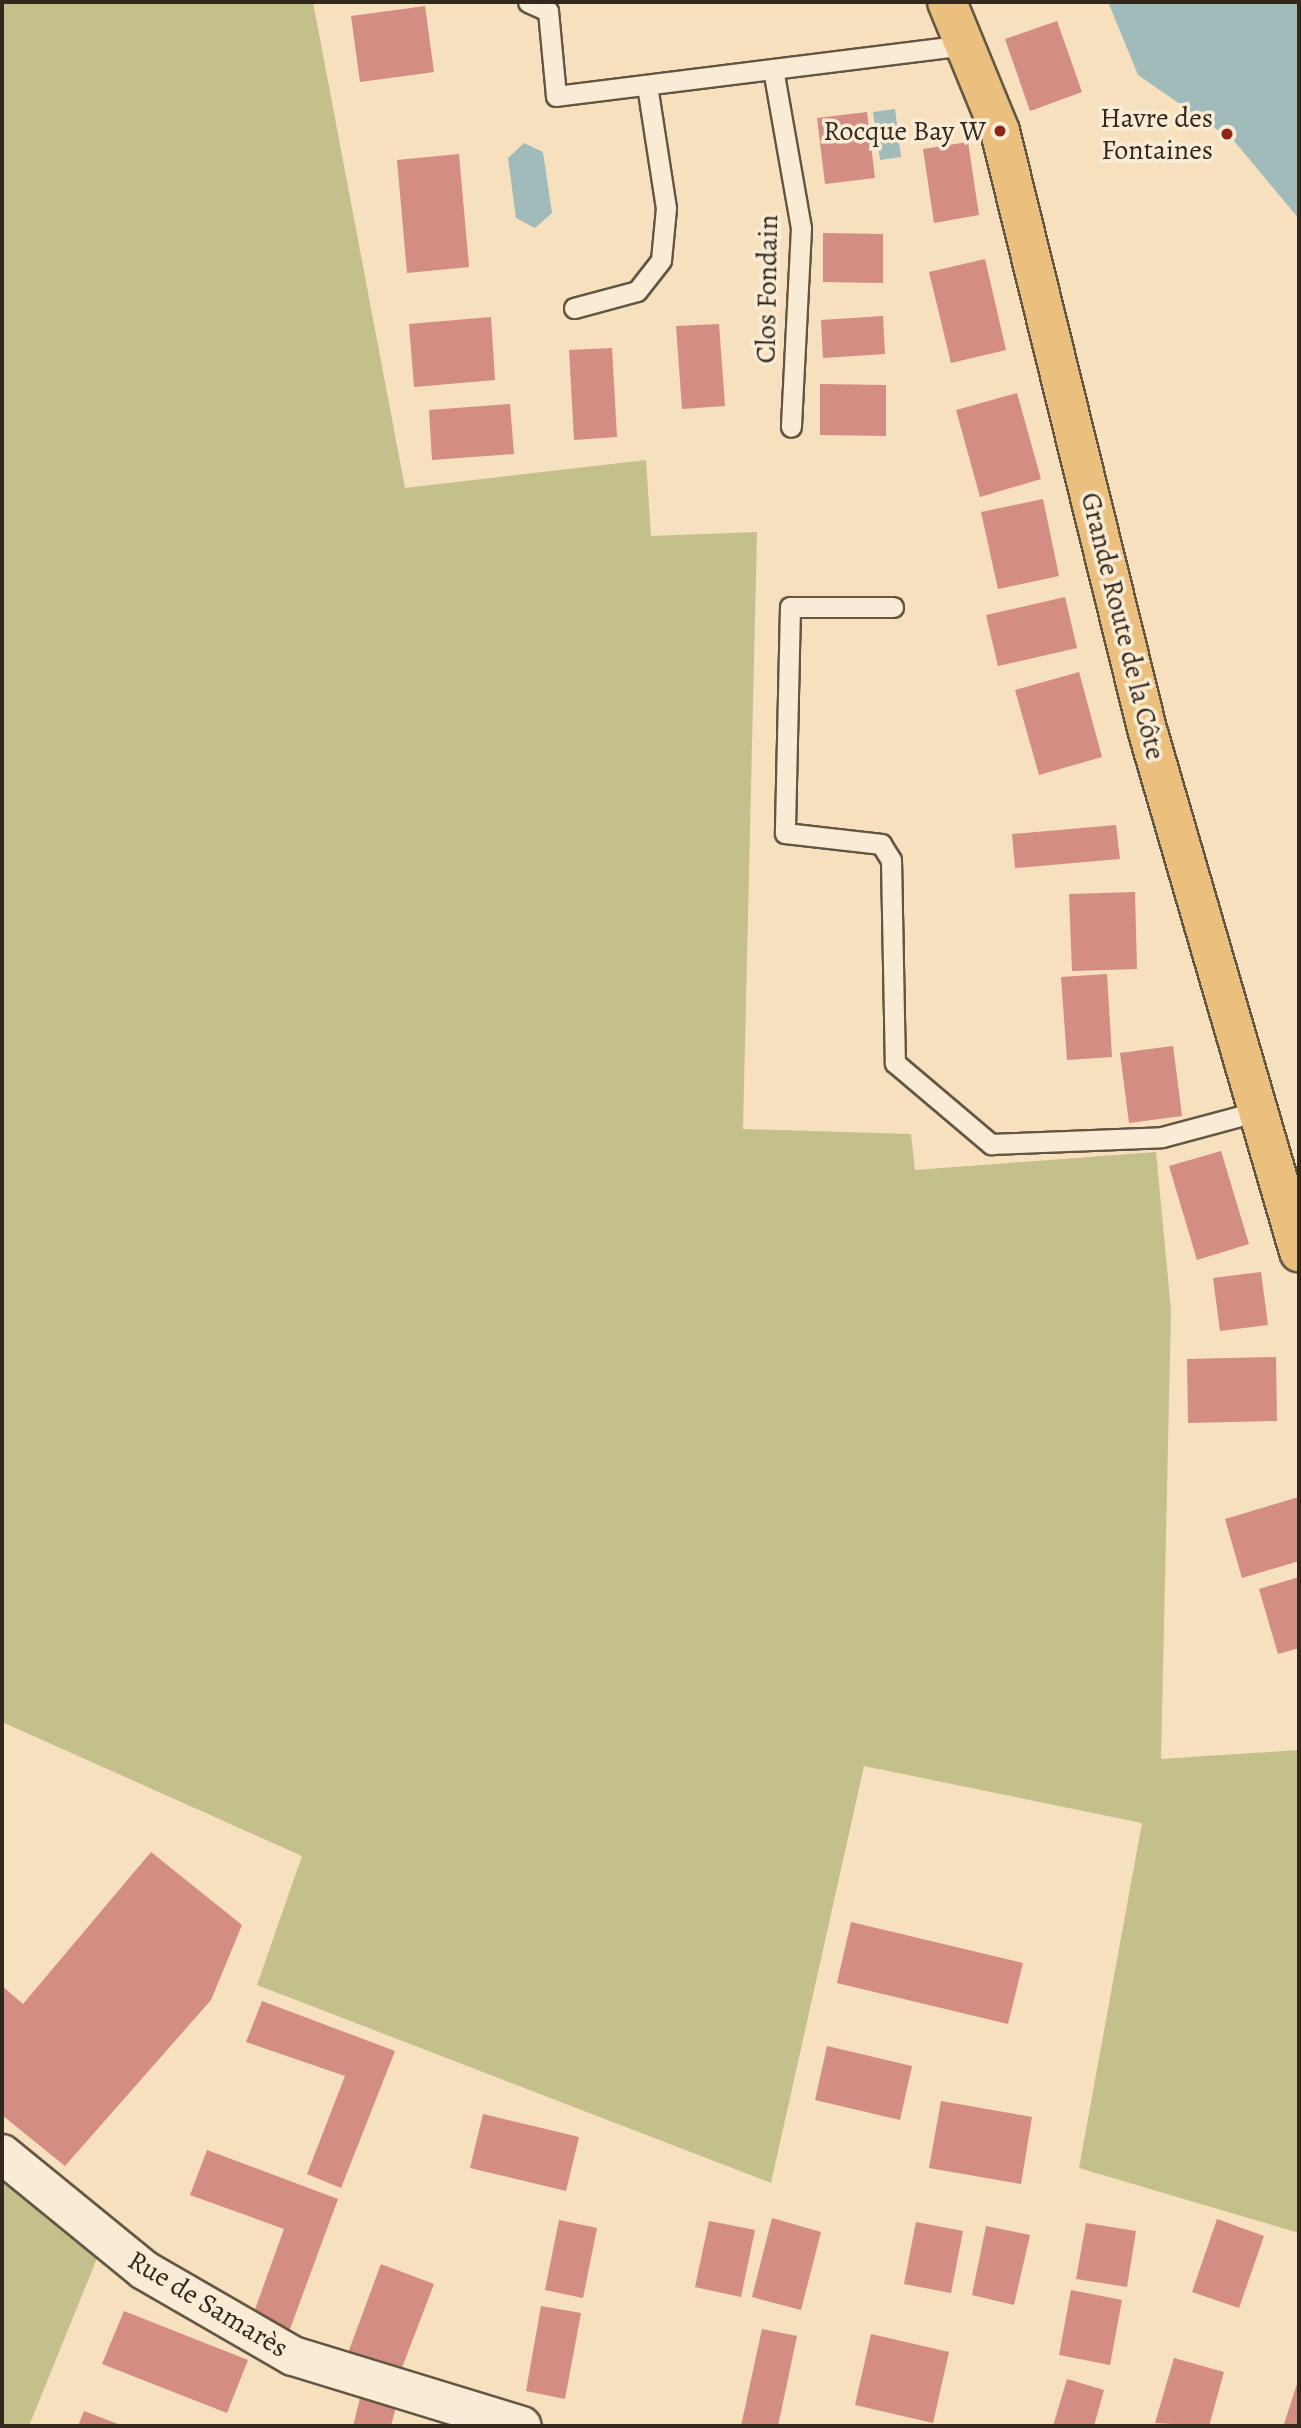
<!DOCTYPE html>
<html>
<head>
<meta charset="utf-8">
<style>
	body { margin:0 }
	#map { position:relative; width:1301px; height:2428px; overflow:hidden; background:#f6e0bd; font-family:Alegreya,serif }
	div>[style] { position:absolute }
	.green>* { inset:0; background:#c4c08c }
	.water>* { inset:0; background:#a0bbba }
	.building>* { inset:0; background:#d38d83 }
	.roads { filter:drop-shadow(2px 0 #635644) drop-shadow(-2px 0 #635644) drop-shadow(0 2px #635644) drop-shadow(0 -2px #635644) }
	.service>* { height:19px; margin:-9.5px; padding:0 9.5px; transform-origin:9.5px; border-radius:9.5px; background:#f9ebd4 }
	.minor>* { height:38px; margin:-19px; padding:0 19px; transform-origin:19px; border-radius:19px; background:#f9ebd4 }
	.primary>* { height:38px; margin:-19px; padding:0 19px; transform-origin:19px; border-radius:19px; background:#ebc07e }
	.dots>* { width:19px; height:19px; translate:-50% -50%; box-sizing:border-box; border:4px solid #f9ebd4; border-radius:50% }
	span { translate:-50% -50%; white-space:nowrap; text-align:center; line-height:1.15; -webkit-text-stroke:7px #f9ebd4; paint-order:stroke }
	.poi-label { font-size:28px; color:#32281c }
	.right { translate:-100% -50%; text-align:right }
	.street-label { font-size:28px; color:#32281c }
	.frame { position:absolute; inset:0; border:4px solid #32281c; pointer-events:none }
</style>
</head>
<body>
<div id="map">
	<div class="green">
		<i style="clip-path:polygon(2px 2px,313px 2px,405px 488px,646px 460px,651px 536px,757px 532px,743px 1129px,911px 1134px,915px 1170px,1156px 1152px,1171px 1310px,1161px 1759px,1299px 1750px,1299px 2233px,1079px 2168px,1142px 1823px,864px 1766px,771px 2183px,257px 1985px,302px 1856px,2px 1722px)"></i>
		<i style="clip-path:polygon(2px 2168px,102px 2246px,29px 2426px,2px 2426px)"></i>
	</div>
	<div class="water">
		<i style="clip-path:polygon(1108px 2px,1299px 2px,1299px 219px,1235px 142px,1138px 75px)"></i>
		<i style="clip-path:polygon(895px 109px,901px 157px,880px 160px,873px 112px)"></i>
		<i style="clip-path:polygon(524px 143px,543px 152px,552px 213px,535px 228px,516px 218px,508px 158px)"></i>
	</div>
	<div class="building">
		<i style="clip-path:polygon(425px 6px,434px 72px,360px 82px,351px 16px)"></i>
		<i style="clip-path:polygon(1057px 21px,1082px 92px,1030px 111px,1005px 39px)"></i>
		<i style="clip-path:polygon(867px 112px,875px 178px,825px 184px,817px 118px)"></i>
		<i style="clip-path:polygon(968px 142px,979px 215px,934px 223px,923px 149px)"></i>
		<i style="clip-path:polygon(459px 154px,469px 267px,407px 273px,397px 160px)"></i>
		<i style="clip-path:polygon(823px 233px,883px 234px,883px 283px,823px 282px)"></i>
		<i style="clip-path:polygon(985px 259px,1006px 350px,951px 363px,929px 272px)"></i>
		<i style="clip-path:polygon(883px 316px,885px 354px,823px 358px,821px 320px)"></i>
		<i style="clip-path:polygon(491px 317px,495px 380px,414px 387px,409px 324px)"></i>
		<i style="clip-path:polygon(719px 324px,725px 406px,682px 409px,676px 326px)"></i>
		<i style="clip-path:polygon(612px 348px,617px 437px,574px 440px,569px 350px)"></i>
		<i style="clip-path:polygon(820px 384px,886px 385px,886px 436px,820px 435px)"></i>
		<i style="clip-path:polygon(1017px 393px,1041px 479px,980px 497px,956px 410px)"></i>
		<i style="clip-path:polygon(510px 404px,514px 454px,432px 460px,429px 410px)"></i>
		<i style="clip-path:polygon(1043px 499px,1059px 576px,998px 589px,981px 512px)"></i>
		<i style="clip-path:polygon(1065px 597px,1077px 648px,998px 666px,986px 615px)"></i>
		<i style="clip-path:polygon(1079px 672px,1102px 757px,1039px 775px,1015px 690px)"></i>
		<i style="clip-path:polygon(1116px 825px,1120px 859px,1015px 868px,1012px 834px)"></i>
		<i style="clip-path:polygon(1135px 892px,1137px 969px,1072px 971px,1069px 894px)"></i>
		<i style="clip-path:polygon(1107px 974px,1112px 1057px,1067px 1060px,1061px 977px)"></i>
		<i style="clip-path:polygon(1173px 1046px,1182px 1116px,1129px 1123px,1120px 1053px)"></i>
		<i style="clip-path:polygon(1221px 1151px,1249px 1244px,1197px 1260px,1169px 1166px)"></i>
		<i style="clip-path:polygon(1261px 1272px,1268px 1325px,1220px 1331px,1213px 1278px)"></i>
		<i style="clip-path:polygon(1276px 1357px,1277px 1421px,1188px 1423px,1187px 1359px)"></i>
		<i style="clip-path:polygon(1299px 1497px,1299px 1561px,1242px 1578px,1225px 1519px)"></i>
		<i style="clip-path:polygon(1299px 1577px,1299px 1648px,1278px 1654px,1259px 1589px)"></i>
		<i style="clip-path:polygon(151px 1852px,242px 1925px,211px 2000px,65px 2166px,2px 2115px,2px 1986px,23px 2004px)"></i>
		<i style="clip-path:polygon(851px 1922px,1023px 1963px,1008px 2024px,837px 1983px)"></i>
		<i style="clip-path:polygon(262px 2001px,395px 2051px,341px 2188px,307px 2174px,345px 2076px,246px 2042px)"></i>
		<i style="clip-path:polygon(827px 2046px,912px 2066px,900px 2120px,815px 2100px)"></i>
		<i style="clip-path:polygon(941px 2101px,1032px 2117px,1021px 2184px,929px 2168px)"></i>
		<i style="clip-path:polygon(483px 2114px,579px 2137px,566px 2191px,470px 2168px)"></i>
		<i style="clip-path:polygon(207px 2150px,338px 2199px,290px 2329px,253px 2315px,284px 2229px,190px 2195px)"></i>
		<i style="clip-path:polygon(772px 2218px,821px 2232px,801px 2310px,752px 2297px)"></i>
		<i style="clip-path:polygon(1217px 2219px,1264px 2236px,1239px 2308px,1192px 2292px)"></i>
		<i style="clip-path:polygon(559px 2220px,597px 2228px,583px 2298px,545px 2290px)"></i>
		<i style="clip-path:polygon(709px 2221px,755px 2230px,741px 2297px,695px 2287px)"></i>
		<i style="clip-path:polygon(916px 2222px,963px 2231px,951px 2293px,904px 2284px)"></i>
		<i style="clip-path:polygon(1086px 2223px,1136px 2231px,1127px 2287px,1076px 2279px)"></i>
		<i style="clip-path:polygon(986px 2226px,1030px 2235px,1014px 2305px,972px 2295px)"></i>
		<i style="clip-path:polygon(381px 2264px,434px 2284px,400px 2373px,348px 2353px)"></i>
		<i style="clip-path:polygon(1071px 2290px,1122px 2300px,1110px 2365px,1059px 2355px)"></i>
		<i style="clip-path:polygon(541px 2306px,581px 2313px,565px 2399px,526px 2391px)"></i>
		<i style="clip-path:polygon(124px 2311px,248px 2360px,227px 2413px,102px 2364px)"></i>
		<i style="clip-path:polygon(762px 2329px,797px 2336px,778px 2426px,741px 2426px)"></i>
		<i style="clip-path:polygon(871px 2334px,949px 2352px,933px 2423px,855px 2405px)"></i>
		<i style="clip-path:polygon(1174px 2358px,1224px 2372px,1209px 2426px,1155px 2423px)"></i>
		<i style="clip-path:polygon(1299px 2378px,1299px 2426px,1292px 2426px,1284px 2424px)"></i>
		<i style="clip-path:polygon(1067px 2379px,1104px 2390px,1094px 2426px,1053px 2426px)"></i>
		<i style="clip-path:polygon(360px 2398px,396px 2407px,391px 2426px,353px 2426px)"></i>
		<i style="clip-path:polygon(84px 2411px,123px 2426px,78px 2426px)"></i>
	</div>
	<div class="roads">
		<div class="service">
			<i style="left:528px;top:2px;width:22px;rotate:24deg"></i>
			<i style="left:548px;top:11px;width:85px;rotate:84.6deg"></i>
			<i style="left:556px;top:96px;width:411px;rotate:-7.1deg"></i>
			<i style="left:773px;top:69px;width:161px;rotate:80deg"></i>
			<i style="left:801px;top:228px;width:199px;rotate:92.9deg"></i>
			<i style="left:574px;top:308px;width:65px;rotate:-15.1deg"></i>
			<i style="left:637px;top:291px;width:39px;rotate:-52deg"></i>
			<i style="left:661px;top:260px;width:52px;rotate:-84.5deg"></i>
			<i style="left:666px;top:208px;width:124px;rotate:-98.8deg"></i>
			<i style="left:893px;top:607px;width:103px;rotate:180deg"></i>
			<i style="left:790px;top:607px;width:226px;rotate:91.3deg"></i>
			<i style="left:785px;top:833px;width:97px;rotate:6.5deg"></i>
			<i style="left:881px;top:844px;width:19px;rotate:58deg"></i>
			<i style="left:891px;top:860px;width:203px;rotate:88.9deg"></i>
			<i style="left:895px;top:1063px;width:126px;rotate:40.2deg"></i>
			<i style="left:991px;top:1144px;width:171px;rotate:-2.3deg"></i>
			<i style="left:1162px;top:1137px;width:100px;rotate:-15deg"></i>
		</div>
		<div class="minor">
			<i style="left:2px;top:2154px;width:183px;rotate:39.2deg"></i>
			<i style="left:144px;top:2270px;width:172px;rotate:30deg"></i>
			<i style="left:293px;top:2356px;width:239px;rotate:17deg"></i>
		</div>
		<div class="primary">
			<i style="left:947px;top:2px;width:139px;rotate:67.7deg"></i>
			<i style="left:1000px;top:131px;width:616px;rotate:76.19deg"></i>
			<i style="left:1147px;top:729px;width:545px;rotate:73.79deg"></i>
		</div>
	</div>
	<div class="dots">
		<i style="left:1000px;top:131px;background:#8f2418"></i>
		<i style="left:1227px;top:134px;background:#8f2418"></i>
	</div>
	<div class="poi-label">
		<span class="right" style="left:1213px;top:134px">Havre des<br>Fontaines</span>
		<span class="right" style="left:986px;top:131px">Rocque Bay W</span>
	</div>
	<div class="street-label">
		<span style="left:767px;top:289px;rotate:-89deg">Clos Fondain</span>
		<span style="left:1123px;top:626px;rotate:76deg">Grande Route de la Côte</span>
		<span style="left:208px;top:2304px;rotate:31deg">Rue de Samarès</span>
	</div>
	<div class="frame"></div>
</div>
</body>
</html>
